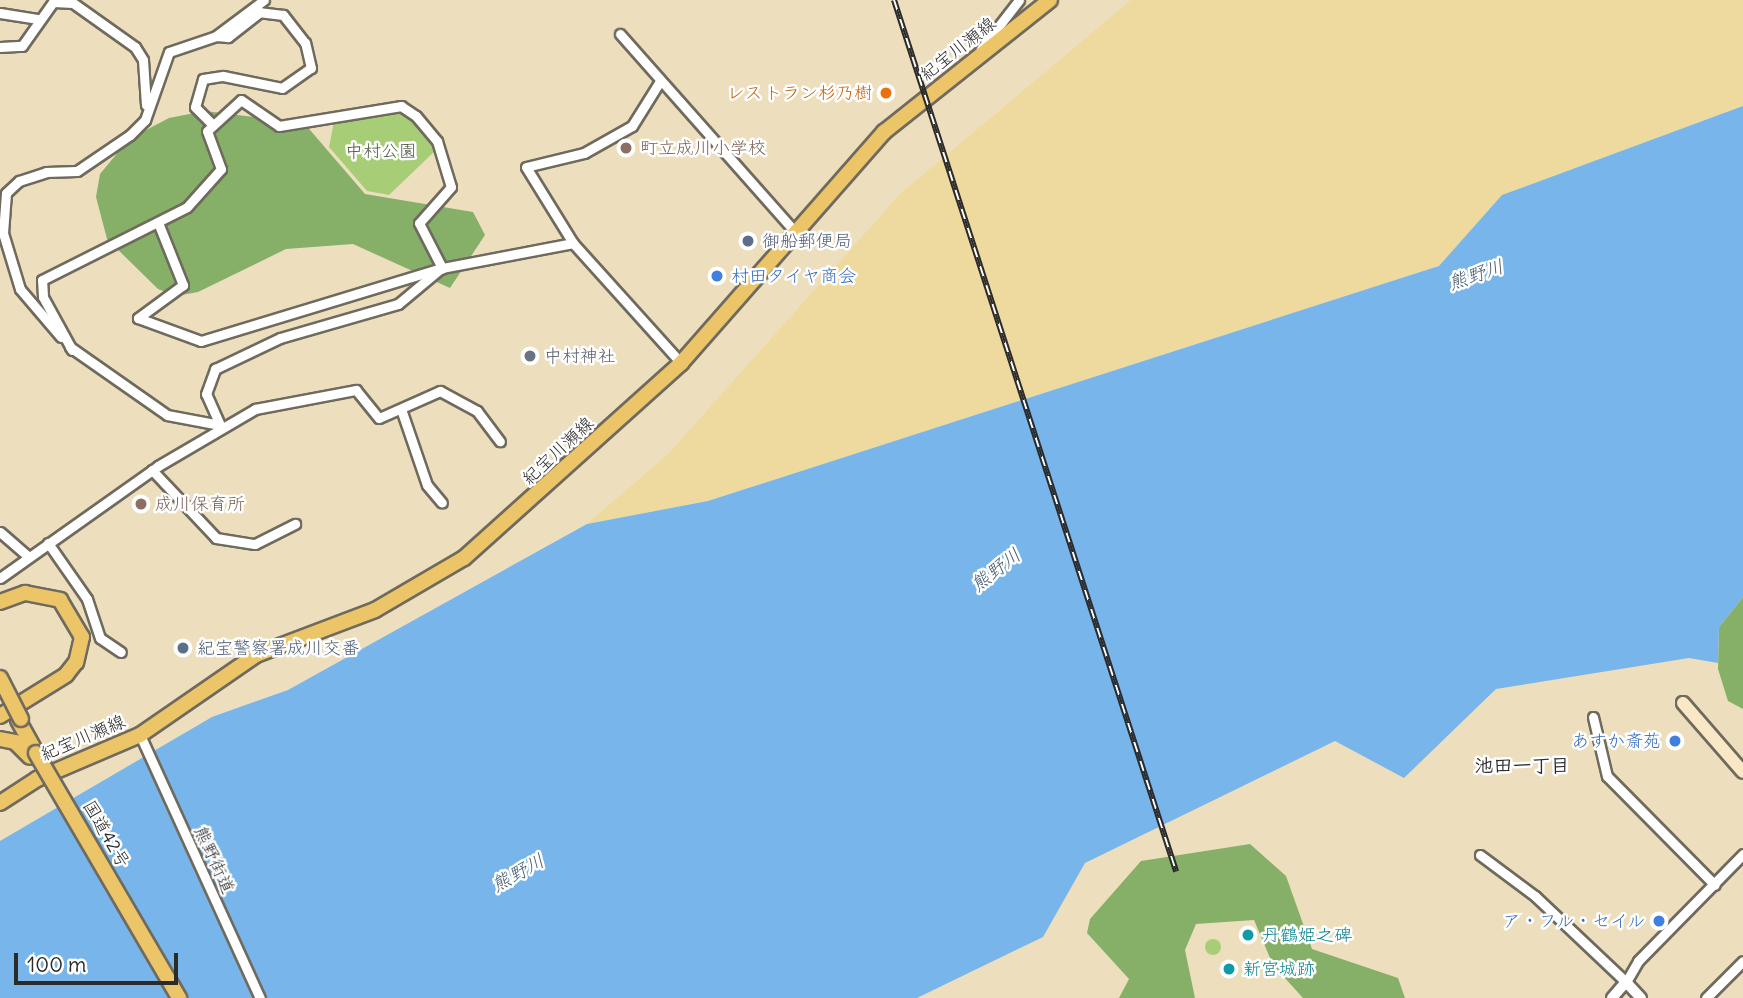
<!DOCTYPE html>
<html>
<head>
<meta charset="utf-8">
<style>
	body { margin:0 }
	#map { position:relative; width:1743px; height:998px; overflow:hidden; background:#eddfbd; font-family:Delius,"Klee One",sans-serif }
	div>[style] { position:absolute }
	.green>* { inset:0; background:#a8cd77 }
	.round { border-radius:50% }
	.forest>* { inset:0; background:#86b068 }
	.sand>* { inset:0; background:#eeda9e }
	.water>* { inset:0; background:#78b5ea }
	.roads { filter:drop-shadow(2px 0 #6f6a5e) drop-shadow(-2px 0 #6f6a5e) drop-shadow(0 2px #6f6a5e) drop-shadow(0 -2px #6f6a5e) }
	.minor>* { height:9px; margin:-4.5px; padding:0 4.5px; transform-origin:4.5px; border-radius:4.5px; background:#fff }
	.tertiary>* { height:10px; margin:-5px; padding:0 5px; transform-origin:5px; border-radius:5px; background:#fff }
	.secondary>* { height:12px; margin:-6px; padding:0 6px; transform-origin:6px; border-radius:6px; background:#f8e8c3 }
	.primary>* { height:14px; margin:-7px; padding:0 7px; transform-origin:7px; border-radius:7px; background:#edc569 }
	.trunk>* { height:14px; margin:-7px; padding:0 7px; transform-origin:7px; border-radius:7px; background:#edc569 }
	.rail>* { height:6px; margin-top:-3px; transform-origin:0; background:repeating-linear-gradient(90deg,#fff 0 10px,#2b2b2b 0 20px); box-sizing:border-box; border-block:2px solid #2b2b2b }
	.bridges { filter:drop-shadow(2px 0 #6f6a5e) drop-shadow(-2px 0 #6f6a5e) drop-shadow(0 2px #6f6a5e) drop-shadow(0 -2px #6f6a5e) }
	.trunk-bridge>* { height:14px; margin:-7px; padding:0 7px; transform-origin:7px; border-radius:7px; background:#edc569 }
	.dots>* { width:19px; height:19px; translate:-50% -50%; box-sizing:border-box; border:4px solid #fff; border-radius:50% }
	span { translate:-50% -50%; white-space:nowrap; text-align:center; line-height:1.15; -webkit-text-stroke:5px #fff; paint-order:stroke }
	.street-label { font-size:18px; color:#2b2b2b }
	.food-label { font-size:18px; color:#c56008 }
	.right { translate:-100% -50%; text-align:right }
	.education-label { font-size:18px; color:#785e54 }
	.left { translate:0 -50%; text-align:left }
	.park-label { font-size:18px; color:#505c42 }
	.service-label { font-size:18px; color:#4e5e75 }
	.shop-label { font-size:18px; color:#366cbe }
	.worship-label { font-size:18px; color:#5b616d }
	.culture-label { font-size:18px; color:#0d838f }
	.water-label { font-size:19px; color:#465b6e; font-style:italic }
	.neighbourhood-label { font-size:19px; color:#2b2b2b; font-weight:700 }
	.scale { position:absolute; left:14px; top:953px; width:164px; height:32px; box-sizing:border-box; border:4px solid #2b2b2b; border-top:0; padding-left:9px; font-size:21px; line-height:24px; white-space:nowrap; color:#2b2b2b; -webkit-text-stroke:5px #fff; paint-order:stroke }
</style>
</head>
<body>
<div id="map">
	<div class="green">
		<i style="clip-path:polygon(398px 113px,412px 119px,435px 151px,389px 195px,367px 191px,329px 147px,334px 122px)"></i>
		<i class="round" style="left:1205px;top:939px;width:16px;height:16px"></i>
	</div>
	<div class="forest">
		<i style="clip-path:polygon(205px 111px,304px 123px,365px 194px,473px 212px,485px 235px,450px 288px,353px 244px,286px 249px,198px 292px,176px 296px,158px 289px,107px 239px,96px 197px,100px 174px,129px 139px,169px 118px)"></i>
		<i style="clip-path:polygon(1743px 597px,1743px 709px,1728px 701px,1718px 669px,1719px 627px)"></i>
		<i style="clip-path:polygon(1250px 844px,1286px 876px,1312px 949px,1398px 978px,1405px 998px,1303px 998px,1273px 965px,1254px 920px,1196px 924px,1185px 950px,1195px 998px,1119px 998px,1129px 979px,1087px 933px,1090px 919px,1141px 861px)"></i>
	</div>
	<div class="sand">
		<i style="clip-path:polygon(1131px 0,1743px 0,1743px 106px,1503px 195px,1439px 266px,708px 501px,587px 524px,669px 453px,900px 194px)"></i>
	</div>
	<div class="water">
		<i style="clip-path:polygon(1743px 106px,1743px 597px,1719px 627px,1718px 663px,1689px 658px,1496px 689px,1404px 778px,1335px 741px,1085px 863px,1043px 937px,917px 998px,0 998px,0 841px,212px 717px,288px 690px,587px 524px,708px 501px,1439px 266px,1502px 195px)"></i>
	</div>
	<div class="roads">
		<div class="minor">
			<i style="left:0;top:13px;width:39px;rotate:9deg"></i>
			<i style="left:620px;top:34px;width:264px;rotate:48.5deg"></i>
			<i style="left:0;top:47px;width:22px;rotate:-3deg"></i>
			<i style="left:22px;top:46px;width:54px;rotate:-54.8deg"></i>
			<i style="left:53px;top:2px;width:20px;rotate:3deg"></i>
			<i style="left:73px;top:3px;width:76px;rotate:35.4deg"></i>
			<i style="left:135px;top:47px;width:15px;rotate:58deg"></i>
			<i style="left:143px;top:60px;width:45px;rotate:86.2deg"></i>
			<i style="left:981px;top:49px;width:62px;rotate:-52.2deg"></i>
			<i style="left:212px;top:124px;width:24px;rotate:-135deg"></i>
			<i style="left:195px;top:107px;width:29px;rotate:-74deg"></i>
			<i style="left:203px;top:79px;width:20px;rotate:-9deg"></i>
			<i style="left:223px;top:76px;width:60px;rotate:11.5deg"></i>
			<i style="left:282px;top:88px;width:35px;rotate:-35deg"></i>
			<i style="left:311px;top:68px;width:26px;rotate:-103deg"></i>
			<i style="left:305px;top:43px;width:36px;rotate:-128deg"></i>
			<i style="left:283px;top:15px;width:23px;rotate:-173deg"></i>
			<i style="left:260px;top:12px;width:41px;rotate:142deg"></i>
			<i style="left:228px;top:37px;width:12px;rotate:-175deg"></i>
			<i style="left:159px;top:225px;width:65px;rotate:68.2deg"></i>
			<i style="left:183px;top:285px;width:56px;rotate:143.7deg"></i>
			<i style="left:138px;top:318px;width:67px;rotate:20.1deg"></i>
			<i style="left:201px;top:341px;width:252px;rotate:-16.9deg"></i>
			<i style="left:442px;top:268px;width:133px;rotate:-10.8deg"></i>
			<i style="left:573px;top:243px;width:161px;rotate:48deg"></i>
			<i style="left:573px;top:243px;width:89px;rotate:-121.7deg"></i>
			<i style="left:526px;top:167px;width:60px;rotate:-13.6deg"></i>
			<i style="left:584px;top:153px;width:55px;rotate:-29.4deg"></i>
			<i style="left:632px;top:126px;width:53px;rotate:-58.1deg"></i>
			<i style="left:61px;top:337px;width:63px;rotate:-130.5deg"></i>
			<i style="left:20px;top:289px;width:59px;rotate:-106.9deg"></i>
			<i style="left:3px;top:233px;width:40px;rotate:-85.7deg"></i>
			<i style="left:6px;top:193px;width:18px;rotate:-43deg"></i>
			<i style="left:19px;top:181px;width:28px;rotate:-18deg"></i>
			<i style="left:46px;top:172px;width:31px;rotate:-2deg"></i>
			<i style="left:77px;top:171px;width:64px;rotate:-34.2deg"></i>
			<i style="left:130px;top:135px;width:21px;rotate:-45deg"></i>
			<i style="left:145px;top:120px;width:72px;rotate:-70.6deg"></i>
			<i style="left:169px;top:52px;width:50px;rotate:-18.8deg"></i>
			<i style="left:216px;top:36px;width:60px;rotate:-36.9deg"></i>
			<i style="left:70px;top:347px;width:118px;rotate:35deg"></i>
			<i style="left:167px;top:415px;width:54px;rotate:10.7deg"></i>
			<i style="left:72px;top:350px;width:60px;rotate:-118.7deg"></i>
			<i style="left:43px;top:297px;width:17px;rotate:-93deg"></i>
			<i style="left:42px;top:280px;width:162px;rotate:-26.7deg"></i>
			<i style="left:187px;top:207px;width:51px;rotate:-48.2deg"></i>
			<i style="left:221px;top:169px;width:40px;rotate:-110.2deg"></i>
			<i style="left:207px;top:131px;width:46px;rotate:-42.4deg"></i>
			<i style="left:241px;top:100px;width:46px;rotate:34.4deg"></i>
			<i style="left:279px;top:126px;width:124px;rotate:-9.3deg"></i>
			<i style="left:401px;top:106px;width:18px;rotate:34deg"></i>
			<i style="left:416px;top:116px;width:33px;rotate:50deg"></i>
			<i style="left:437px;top:141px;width:48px;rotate:73.1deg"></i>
			<i style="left:451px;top:187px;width:48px;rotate:131.6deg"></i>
			<i style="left:419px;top:223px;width:51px;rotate:62.9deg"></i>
			<i style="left:401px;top:409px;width:80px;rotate:71.1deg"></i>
			<i style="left:427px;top:485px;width:23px;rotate:50deg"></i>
			<i style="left:220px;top:425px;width:34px;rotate:-114deg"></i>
			<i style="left:206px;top:394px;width:27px;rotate:-70deg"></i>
			<i style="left:215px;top:369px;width:72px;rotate:-25.5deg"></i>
			<i style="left:280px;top:338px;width:123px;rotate:-16.1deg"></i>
			<i style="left:398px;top:304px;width:55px;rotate:-39.8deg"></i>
			<i style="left:152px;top:470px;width:93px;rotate:46.7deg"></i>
			<i style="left:216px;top:538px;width:39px;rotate:9deg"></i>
			<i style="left:255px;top:544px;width:45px;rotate:-26.6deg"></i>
			<i style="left:0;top:532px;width:38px;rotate:41deg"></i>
			<i style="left:48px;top:543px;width:68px;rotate:55.1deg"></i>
			<i style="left:87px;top:599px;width:41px;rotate:71.6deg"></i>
			<i style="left:100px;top:638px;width:25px;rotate:34deg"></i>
			<i style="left:0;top:578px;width:194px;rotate:-35.3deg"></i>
			<i style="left:158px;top:466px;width:113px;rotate:-30.4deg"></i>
			<i style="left:255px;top:409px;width:103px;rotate:-10.7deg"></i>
			<i style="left:356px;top:390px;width:36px;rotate:51deg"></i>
			<i style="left:379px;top:418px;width:67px;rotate:-23.9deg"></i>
			<i style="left:440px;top:391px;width:42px;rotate:28.4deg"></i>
			<i style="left:477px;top:411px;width:38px;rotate:53deg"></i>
			<i style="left:1593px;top:717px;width:61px;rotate:76.7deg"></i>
			<i style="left:1607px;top:776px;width:153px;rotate:45.3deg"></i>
			<i style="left:140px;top:735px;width:289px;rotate:65.5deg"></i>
			<i style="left:1480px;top:855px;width:69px;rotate:36.7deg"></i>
			<i style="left:1535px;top:896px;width:125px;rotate:43.4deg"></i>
			<i style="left:1626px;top:982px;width:24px;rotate:-60deg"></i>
			<i style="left:1638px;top:961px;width:150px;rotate:-45.5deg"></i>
			<i style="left:1706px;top:998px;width:52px;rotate:-45deg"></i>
		</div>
		<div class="tertiary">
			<i style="left:1612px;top:998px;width:21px;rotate:-49deg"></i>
			<i style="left:1626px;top:982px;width:22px;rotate:47deg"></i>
		</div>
		<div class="secondary">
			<i style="left:1683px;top:703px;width:91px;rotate:49deg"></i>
		</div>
		<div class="primary">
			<i style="left:0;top:803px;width:44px;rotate:-33deg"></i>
			<i style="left:37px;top:779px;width:112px;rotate:-23.1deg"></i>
			<i style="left:140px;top:735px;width:141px;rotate:-34.6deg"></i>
			<i style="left:256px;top:655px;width:127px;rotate:-20.7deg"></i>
			<i style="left:375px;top:610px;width:103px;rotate:-30.3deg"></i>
			<i style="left:464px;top:558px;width:292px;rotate:-41.9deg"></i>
			<i style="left:681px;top:363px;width:308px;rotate:-48.7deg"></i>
			<i style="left:884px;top:132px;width:212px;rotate:-38.5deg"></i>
		</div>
		<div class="trunk">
			<i style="left:0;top:602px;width:27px;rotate:-20deg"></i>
			<i style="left:25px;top:593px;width:36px;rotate:11deg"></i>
			<i style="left:60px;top:600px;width:43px;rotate:59.3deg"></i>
			<i style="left:82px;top:637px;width:26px;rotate:103deg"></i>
			<i style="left:76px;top:662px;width:16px;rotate:128deg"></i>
			<i style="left:66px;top:675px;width:78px;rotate:148.2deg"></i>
			<i style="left:18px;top:720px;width:38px;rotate:61deg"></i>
			<i style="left:0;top:739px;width:15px;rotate:11deg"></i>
			<i style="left:15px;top:742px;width:21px;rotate:45deg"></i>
		</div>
	</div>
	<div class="rail">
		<i style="left:894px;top:0;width:916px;rotate:72.06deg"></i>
	</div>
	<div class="bridges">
		<div class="trunk-bridge">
			<i style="left:0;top:678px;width:46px;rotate:62.9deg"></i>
			<i style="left:36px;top:753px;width:284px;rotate:59.7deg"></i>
		</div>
	</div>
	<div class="dots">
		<i style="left:886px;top:93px;background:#e8710a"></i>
		<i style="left:626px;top:148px;background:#8d6e63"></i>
		<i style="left:748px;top:241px;background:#5c6f8a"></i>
		<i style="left:717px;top:276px;background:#3f7fe0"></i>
		<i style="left:530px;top:356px;background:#6b7280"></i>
		<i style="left:141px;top:504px;background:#8d6e63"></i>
		<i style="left:183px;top:648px;background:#5c6f8a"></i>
		<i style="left:1675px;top:741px;background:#3f7fe0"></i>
		<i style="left:1659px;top:921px;background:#3f7fe0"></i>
		<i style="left:1248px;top:935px;background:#0f9aa8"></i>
		<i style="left:1229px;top:969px;background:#0f9aa8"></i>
	</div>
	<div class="street-label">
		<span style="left:958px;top:49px;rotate:-38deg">紀宝川瀬線</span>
		<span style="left:558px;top:451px;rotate:-43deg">紀宝川瀬線</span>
		<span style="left:83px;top:738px;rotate:-23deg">紀宝川瀬線</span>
		<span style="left:106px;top:834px;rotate:60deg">国道42号</span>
		<span style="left:214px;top:860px;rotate:65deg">熊野街道</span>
	</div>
	<div class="food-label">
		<span class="right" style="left:872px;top:93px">レストラン杉乃樹</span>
	</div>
	<div class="education-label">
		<span class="left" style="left:640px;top:148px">町立成川小学校</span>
		<span class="left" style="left:155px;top:504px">成川保育所</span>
	</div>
	<div class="park-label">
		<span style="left:381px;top:151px">中村公園</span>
	</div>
	<div class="service-label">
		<span class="left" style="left:762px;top:241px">御船郵便局</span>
		<span class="left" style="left:197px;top:648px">紀宝警察署成川交番</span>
	</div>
	<div class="shop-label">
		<span class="left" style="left:731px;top:276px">村田タイヤ商会</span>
		<span class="right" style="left:1661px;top:741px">あすか斎苑</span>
		<span class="right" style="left:1645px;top:921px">ア・フル・セイル</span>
	</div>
	<div class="worship-label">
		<span class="left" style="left:544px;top:356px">中村神社</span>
	</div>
	<div class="culture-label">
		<span class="left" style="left:1262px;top:935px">丹鶴姫之碑</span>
		<span class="left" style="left:1243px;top:969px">新宮城跡</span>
	</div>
	<div class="water-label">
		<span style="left:1476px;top:275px;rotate:-19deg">熊野川</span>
		<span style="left:996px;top:570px;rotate:-38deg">熊野川</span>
		<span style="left:518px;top:873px;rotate:-29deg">熊野川</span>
	</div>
	<div class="neighbourhood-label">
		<span style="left:1522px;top:766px">池田一丁目</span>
	</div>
	<div class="scale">100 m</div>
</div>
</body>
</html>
